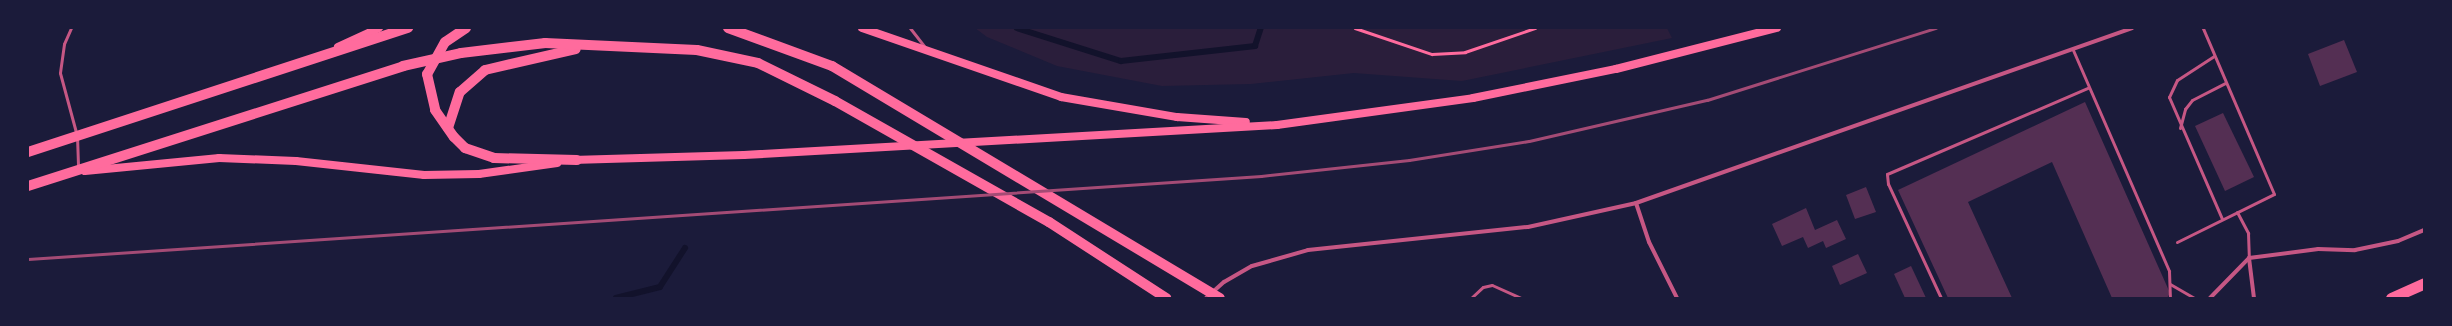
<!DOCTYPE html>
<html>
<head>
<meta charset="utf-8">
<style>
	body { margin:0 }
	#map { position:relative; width:2452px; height:326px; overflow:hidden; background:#1b1b3a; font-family:"PT Sans Narrow",sans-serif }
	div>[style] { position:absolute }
	.green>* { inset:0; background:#2a1e3b }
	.stream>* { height:5.5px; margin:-2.75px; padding:0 2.75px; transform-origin:2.75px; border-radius:2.75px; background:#12122b }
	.building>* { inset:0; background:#542f53 }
	.path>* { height:2.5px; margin:-1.25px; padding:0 1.25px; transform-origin:1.25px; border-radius:1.25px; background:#ff6b9d }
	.service>* { height:3px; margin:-1.5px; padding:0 1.5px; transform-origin:1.5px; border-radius:1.5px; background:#c65784 }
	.minor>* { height:4px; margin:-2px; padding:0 2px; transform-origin:2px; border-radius:2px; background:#c65784 }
	.secondary>* { height:8px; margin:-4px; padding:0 4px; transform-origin:4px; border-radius:4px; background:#ff6b9d }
	.primary>* { height:10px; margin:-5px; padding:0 5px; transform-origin:5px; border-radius:5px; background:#ff6b9d }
	.trunk>* { height:11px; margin:-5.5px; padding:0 5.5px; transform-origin:5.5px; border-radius:5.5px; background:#ff6b9d }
	.rail>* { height:3px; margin:-1.5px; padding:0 1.5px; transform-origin:1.5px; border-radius:1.5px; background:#a44b75 }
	span { translate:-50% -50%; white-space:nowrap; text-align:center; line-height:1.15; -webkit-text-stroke:3.5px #1b1b3a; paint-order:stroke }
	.frame { position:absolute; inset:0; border:29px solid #1b1b3a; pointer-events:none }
</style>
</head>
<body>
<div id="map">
	<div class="green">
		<i style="clip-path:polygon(975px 28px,1667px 28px,1672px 38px,1462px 81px,1354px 73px,1251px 84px,1162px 86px,1057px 66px,987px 37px)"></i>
	</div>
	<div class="stream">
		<i style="left:1017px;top:28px;width:109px;rotate:17.6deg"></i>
		<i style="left:1121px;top:61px;width:135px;rotate:-6.4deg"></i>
		<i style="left:1255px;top:46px;width:19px;rotate:-72deg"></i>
		<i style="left:616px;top:298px;width:45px;rotate:-14deg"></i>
		<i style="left:660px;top:287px;width:46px;rotate:-57.3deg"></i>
	</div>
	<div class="building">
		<i style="clip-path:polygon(2344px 40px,2357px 72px,2320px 86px,2308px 54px)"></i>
		<i style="clip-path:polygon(2085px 102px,2170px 293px,2167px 298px,2112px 298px,2052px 162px,1968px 202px,2012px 298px,1948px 298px,1898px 190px)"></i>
		<i style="clip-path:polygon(2223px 113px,2254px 177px,2225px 191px,2195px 126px)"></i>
		<i style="clip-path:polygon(1866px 187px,1876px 212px,1855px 219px,1846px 195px)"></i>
		<i style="clip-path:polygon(1806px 208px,1815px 230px,1837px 220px,1846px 239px,1826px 248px,1823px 241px,1808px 248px,1803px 237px,1782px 246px,1772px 224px)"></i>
		<i style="clip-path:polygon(1858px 254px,1867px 273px,1840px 285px,1832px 266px)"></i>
		<i style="clip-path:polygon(1911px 266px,1926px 298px,1905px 298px,1894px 274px)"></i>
	</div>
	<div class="path">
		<i style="left:1355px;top:28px;width:81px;rotate:18.7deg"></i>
		<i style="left:1432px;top:54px;width:33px;rotate:-3deg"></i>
		<i style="left:1465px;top:52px;width:74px;rotate:-18.9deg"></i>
	</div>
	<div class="service">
		<i style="left:71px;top:28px;width:17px;rotate:114deg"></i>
		<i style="left:64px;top:44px;width:29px;rotate:98deg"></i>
		<i style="left:60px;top:73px;width:65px;rotate:74.9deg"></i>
		<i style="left:77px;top:136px;width:32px;rotate:88deg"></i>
		<i style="left:910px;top:28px;width:24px;rotate:52deg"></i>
		<i style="left:2073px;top:50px;width:241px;rotate:66.5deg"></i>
		<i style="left:2169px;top:271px;width:27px;rotate:88deg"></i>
		<i style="left:2214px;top:56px;width:44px;rotate:147deg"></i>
		<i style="left:2177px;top:80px;width:19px;rotate:115deg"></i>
		<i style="left:2169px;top:97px;width:133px;rotate:66.5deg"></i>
		<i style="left:2180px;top:128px;width:20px;rotate:-75deg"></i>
		<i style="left:2185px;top:109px;width:11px;rotate:-52deg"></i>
		<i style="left:2192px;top:100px;width:37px;rotate:-27deg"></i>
		<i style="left:2237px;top:212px;width:24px;rotate:62deg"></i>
		<i style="left:2248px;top:233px;width:25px;rotate:88deg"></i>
		<i style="left:2177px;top:242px;width:108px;rotate:-26.3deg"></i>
		<i style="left:2274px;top:194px;width:181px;rotate:-113.2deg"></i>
		<i style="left:2170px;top:284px;width:28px;rotate:30deg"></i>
		<i style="left:1471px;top:298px;width:16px;rotate:-43deg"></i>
		<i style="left:1483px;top:287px;width:9px;rotate:-13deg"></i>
		<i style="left:1492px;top:285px;width:32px;rotate:24deg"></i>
		<i style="left:1941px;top:298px;width:126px;rotate:-114.9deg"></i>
		<i style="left:1888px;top:184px;width:10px;rotate:-96deg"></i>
		<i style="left:1887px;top:174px;width:219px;rotate:-23.2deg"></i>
	</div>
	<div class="minor">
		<i style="left:1636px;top:203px;width:41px;rotate:71.6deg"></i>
		<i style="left:1649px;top:242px;width:63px;rotate:63.4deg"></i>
		<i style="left:2249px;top:258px;width:40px;rotate:82.9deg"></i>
		<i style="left:1206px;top:298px;width:24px;rotate:-42deg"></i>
		<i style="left:1224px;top:282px;width:32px;rotate:-30deg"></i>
		<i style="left:1252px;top:266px;width:58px;rotate:-15.9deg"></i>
		<i style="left:1308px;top:250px;width:221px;rotate:-6deg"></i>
		<i style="left:1528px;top:227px;width:111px;rotate:-12.5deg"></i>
		<i style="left:1636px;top:203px;width:526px;rotate:-19.43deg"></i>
		<i style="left:2210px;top:298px;width:56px;rotate:-45.7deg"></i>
		<i style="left:2249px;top:258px;width:70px;rotate:-7.4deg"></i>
		<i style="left:2318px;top:249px;width:37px;rotate:2deg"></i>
		<i style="left:2355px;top:250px;width:44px;rotate:-11.8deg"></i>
		<i style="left:2398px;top:241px;width:28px;rotate:-23deg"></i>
	</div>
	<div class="secondary">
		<i style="left:862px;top:28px;width:211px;rotate:19.1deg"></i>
		<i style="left:1061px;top:97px;width:118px;rotate:9.8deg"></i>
		<i style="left:1177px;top:117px;width:69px;rotate:4.1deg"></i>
		<i style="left:338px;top:47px;width:45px;rotate:-24.9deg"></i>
		<i style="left:572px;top:160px;width:172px;rotate:-1.7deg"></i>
		<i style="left:744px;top:155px;width:534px;rotate:-3.22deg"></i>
		<i style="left:1277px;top:125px;width:198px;rotate:-7.8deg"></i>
		<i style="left:1473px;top:98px;width:146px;rotate:-11.5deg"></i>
		<i style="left:1616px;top:69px;width:166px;rotate:-14.3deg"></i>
		<i style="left:85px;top:171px;width:135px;rotate:-5.5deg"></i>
		<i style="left:219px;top:158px;width:77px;rotate:2.2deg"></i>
		<i style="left:296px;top:161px;width:129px;rotate:6.2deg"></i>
		<i style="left:424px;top:175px;width:55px;rotate:-1deg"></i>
		<i style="left:479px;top:174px;width:79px;rotate:-8deg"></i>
	</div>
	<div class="primary">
		<i style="left:466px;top:28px;width:25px;rotate:146deg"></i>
		<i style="left:445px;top:42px;width:37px;rotate:119deg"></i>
		<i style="left:427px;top:74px;width:37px;rotate:77deg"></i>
		<i style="left:435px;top:110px;width:33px;rotate:55deg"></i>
		<i style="left:454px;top:137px;width:16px;rotate:45deg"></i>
		<i style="left:465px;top:148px;width:31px;rotate:19deg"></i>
		<i style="left:494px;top:158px;width:83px;rotate:1.4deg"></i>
		<i style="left:728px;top:28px;width:111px;rotate:20.1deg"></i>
		<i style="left:832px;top:66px;width:452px;rotate:30.9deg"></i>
		<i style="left:448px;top:128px;width:38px;rotate:-72deg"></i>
		<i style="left:460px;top:92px;width:33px;rotate:-41deg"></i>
		<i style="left:485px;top:70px;width:93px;rotate:-13deg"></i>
		<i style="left:28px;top:152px;width:400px;rotate:-18.1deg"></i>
		<i style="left:28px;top:186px;width:394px;rotate:-17.7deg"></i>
		<i style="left:403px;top:66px;width:59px;rotate:-12.6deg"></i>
		<i style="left:461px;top:53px;width:85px;rotate:-6.8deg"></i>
		<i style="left:545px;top:43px;width:152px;rotate:2.6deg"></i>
		<i style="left:697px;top:50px;width:62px;rotate:12deg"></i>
		<i style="left:758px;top:63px;width:86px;rotate:26.3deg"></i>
		<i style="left:835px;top:101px;width:246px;rotate:29.5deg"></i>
		<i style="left:1049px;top:222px;width:140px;rotate:33deg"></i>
	</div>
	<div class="trunk">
		<i style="left:2391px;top:298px;width:36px;rotate:-24deg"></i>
	</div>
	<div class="rail">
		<i style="left:28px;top:259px;width:1236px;rotate:-3.85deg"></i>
		<i style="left:1261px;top:176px;width:149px;rotate:-6.2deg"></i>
		<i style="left:1409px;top:160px;width:121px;rotate:-9deg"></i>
		<i style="left:1529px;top:141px;width:183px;rotate:-13deg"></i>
		<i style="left:1707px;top:100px;width:240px;rotate:-17.5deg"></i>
	</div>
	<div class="frame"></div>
</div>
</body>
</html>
